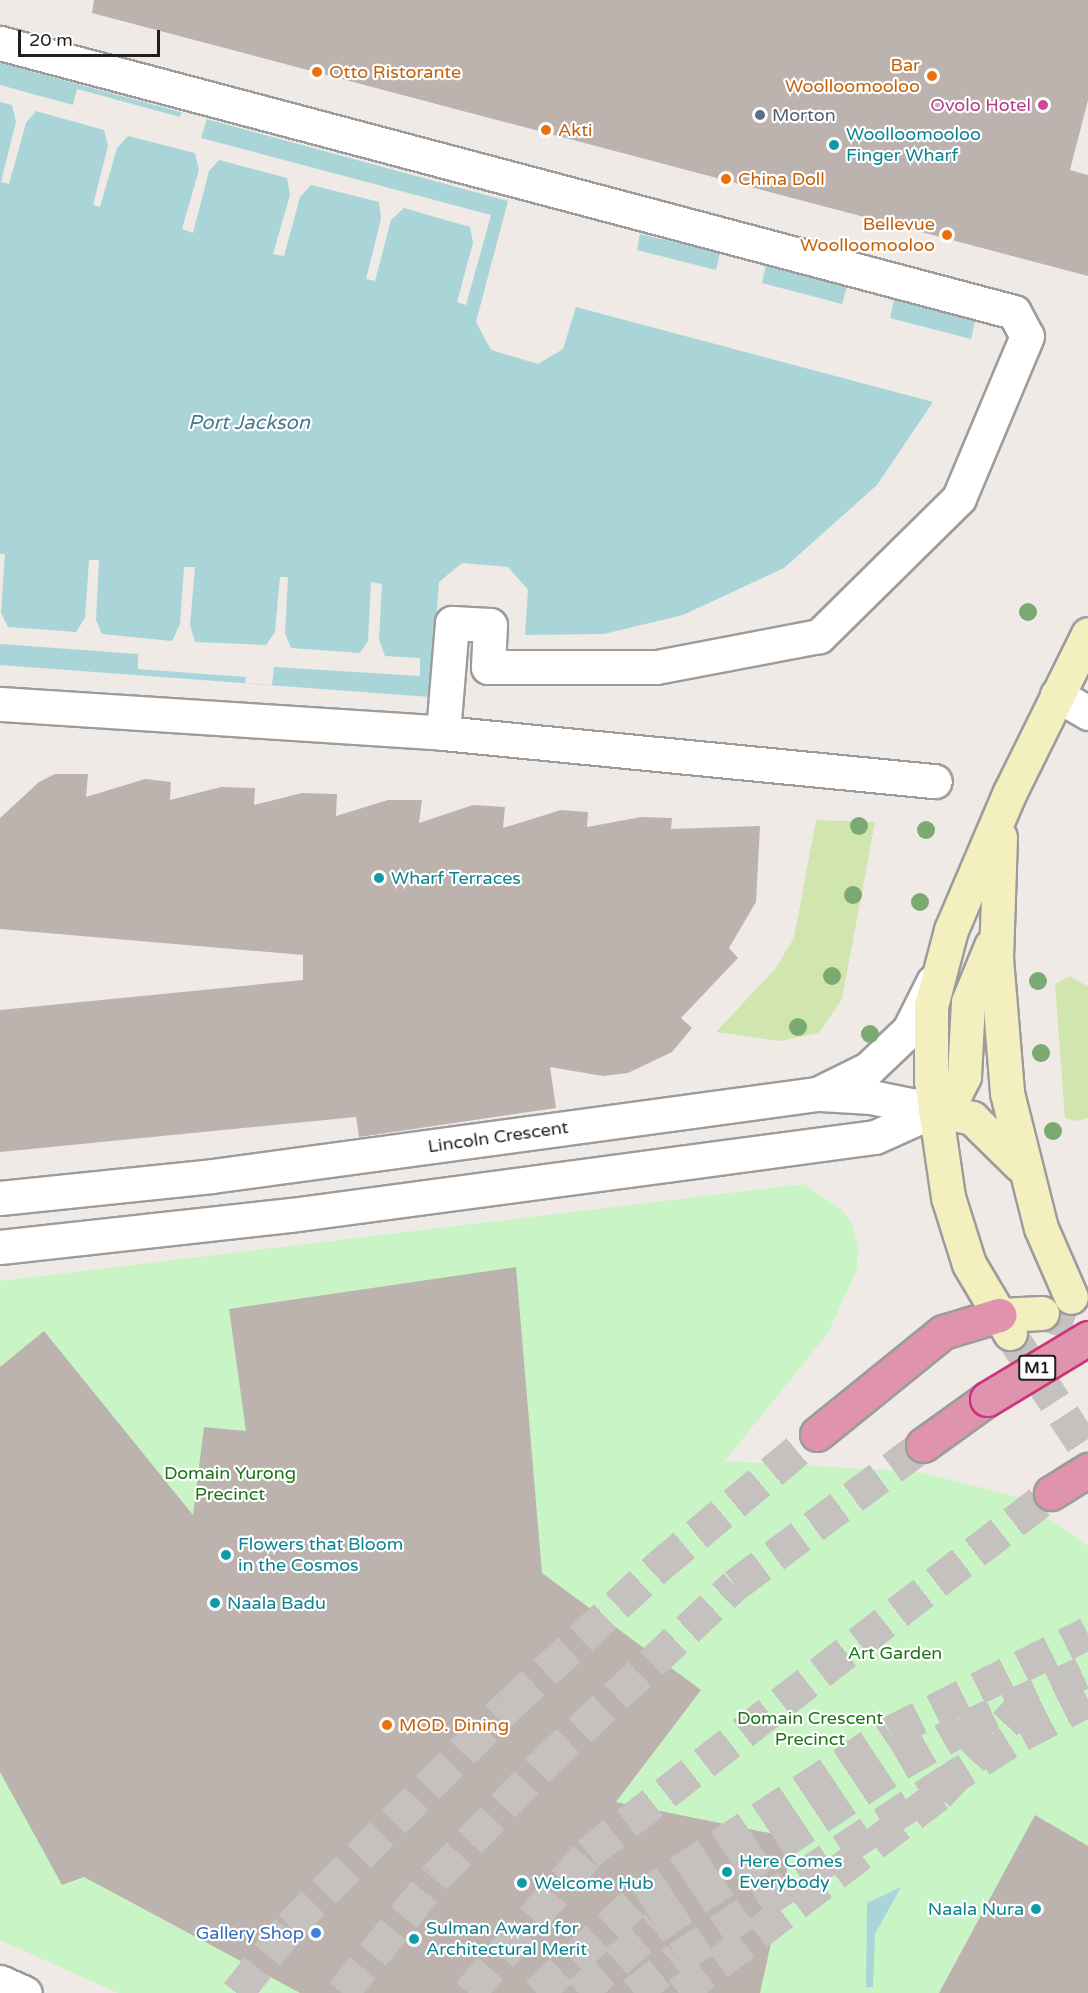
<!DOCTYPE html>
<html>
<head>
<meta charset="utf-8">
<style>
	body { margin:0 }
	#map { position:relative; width:1088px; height:1993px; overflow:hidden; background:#efeae6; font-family:"Varela Round",sans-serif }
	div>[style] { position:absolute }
	.grass>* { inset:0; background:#d1e5af }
	.park>* { inset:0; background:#c9f5c6 }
	.water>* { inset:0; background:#a9d5d9 }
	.pier>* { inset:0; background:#efeae6 }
	.building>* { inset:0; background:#bcb3af }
	.tertiary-tunnel>* { height:33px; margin-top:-16.5px; transform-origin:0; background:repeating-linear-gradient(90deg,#c5c1be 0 33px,transparent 0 49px) }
	.secondary-tunnel>* { height:33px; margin-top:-16.5px; transform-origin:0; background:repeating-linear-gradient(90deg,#c5c1be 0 33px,transparent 0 49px) }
	.motorway-tunnel>* { height:33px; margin-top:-16.5px; transform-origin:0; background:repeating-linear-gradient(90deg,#c5c1be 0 33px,transparent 0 49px) }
	.roads { filter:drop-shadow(2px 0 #9c9c9c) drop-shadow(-2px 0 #9c9c9c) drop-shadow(0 2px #9c9c9c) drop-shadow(0 -2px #9c9c9c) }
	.pedestrian>* { height:33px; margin:-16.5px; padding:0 16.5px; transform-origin:16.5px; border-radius:16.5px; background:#fff }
	.minor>* { height:33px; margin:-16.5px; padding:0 16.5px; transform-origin:16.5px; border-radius:16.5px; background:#fff }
	.tertiary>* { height:33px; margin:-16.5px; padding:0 16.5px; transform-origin:16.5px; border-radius:16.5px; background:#fff }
	.secondary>* { height:33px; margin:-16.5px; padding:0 16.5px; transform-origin:16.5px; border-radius:16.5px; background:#f4efbe }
	.motorway>* { height:33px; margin:-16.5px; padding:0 16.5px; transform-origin:16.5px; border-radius:16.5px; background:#e093ad }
	.bridges { filter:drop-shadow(2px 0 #cd337d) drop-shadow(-2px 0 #cd337d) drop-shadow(0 2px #cd337d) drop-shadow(0 -2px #cd337d) }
	.motorway-bridge>* { height:33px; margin:-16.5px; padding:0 16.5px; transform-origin:16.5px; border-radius:16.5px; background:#e093ad }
	.trees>* { width:18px; height:18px; margin:-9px; border-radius:50%; background:#7aaa72 }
	.dots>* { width:16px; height:16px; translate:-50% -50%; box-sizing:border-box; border:3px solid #fff; border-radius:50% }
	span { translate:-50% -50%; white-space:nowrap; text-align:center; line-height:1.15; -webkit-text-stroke:4.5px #fff; paint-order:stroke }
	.shield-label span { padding:2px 4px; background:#fff; border:2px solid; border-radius:4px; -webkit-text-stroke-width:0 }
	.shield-label { font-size:16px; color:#1f1f1f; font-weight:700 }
	.food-label { font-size:18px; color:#c56008 }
	.right { translate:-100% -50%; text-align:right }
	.left { translate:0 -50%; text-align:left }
	.hotel-label { font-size:18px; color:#b23c85 }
	.service-label { font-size:18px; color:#4e5e75 }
	.culture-label { font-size:18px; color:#0d838f }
	.street-label { font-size:18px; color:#1f1f1f }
	.park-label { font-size:18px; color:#1a7514 }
	.shop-label { font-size:18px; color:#366cbe }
	.water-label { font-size:20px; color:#487790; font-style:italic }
	.scale { position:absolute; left:18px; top:30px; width:142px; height:27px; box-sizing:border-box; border:3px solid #1f1f1f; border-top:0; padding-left:8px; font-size:18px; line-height:21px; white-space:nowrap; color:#1f1f1f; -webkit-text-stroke:4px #fff; paint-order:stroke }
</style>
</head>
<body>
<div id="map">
	<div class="grass">
		<i style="clip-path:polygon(816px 820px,875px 822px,842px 999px,819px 1033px,779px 1041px,716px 1032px,775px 969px,794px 938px)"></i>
		<i style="clip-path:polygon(1070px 976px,1088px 987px,1088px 1118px,1076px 1121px,1065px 1118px,1055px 984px)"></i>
	</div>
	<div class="park">
		<i style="clip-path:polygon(804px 1184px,842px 1210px,852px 1224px,858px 1245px,857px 1269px,828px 1333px,725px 1461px,919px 1472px,1018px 1497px,1088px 1546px,1088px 1993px,118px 1993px,0 1940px,0 1281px)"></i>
	</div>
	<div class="water">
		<i style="clip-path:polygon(0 63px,508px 201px,476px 322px,491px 350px,538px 364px,563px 349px,576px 307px,933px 402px,877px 485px,784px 568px,683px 615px,604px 634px,525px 635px,528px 590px,508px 567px,462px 563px,439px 582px,430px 697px,0 665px)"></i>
		<i style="clip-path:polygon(640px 234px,720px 253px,716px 270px,637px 250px)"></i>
		<i style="clip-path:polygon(766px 265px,847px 287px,842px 304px,762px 283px)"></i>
		<i style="clip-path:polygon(894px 300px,975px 321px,971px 339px,890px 318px)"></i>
		<i style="clip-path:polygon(901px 1887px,875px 1934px,873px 1987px,866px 1987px,867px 1903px)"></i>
	</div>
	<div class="pier">
		<i style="clip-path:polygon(0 85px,73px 105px,77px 89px,180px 117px,182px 111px,207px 119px,201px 138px,491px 215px,466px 305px,457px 302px,473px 243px,470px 227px,404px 208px,391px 220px,375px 281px,366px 279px,381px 219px,379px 202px,311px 185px,300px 197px,284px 256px,273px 254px,290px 195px,287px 178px,219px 160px,209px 171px,193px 233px,182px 229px,199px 170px,195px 153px,128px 136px,117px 148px,100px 207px,93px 205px,108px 146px,104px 130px,36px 111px,26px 123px,9px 184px,1px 182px,16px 122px,12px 105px,0 102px)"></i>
		<i style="clip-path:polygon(0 554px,5px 554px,1px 613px,8px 627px,76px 632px,85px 618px,89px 560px,99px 560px,96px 620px,102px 634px,172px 641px,180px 624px,184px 567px,195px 567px,190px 625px,195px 642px,266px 645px,275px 632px,280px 577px,288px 577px,285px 633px,291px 648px,360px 653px,368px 641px,371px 582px,382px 584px,379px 640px,385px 656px,420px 658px,420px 676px,274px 667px,272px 685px,245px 683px,246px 677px,138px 669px,138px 654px,0 644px)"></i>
	</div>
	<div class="building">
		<i style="clip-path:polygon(94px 0,1088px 0,1088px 100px,1070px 170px,1088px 175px,1088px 276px,92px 13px)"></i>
		<i style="clip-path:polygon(55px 774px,88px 774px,86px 797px,145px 779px,171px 782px,170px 800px,221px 787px,255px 788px,254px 805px,302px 793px,337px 794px,336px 816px,388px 800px,422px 800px,419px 823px,473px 805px,505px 807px,503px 828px,561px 810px,588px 812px,587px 827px,641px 817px,672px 818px,671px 829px,760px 826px,756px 902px,729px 948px,738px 958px,681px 1018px,692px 1028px,672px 1052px,628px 1073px,603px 1076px,550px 1067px,556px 1108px,359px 1137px,356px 1117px,0 1152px,0 1010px,303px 980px,303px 955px,0 929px,0 818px,39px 782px)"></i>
		<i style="clip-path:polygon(516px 1267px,542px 1573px,701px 1690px,616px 1802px,794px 1838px,760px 1993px,300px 1993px,84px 1877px,62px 1885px,0 1772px,0 1367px,44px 1331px,193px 1515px,204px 1427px,246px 1431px,229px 1309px)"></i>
		<i style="clip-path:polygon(1035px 1815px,1088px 1846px,1088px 1993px,939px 1993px)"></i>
	</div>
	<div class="tertiary-tunnel">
		<i style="left:634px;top:1993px;width:56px;rotate:-38.5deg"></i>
		<i style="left:678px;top:1958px;width:313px;rotate:-33.4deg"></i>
		<i style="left:939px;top:1786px;width:97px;rotate:-31.9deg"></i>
		<i style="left:1021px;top:1735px;width:76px;rotate:-27.6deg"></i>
	</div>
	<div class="secondary-tunnel">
		<i style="left:1042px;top:1313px;width:47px;rotate:18.4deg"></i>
		<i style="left:1010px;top:1333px;width:142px;rotate:56.8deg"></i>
	</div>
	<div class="motorway-tunnel">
		<i style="left:237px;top:1993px;width:85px;rotate:-51.7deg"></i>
		<i style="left:290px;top:1926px;width:311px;rotate:-45.3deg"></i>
		<i style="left:509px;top:1705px;width:205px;rotate:-42.8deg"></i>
		<i style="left:659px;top:1566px;width:206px;rotate:-39.9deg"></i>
		<i style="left:342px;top:1993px;width:149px;rotate:-51deg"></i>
		<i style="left:436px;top:1877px;width:157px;rotate:-46.5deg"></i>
		<i style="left:544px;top:1763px;width:261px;rotate:-43deg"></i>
		<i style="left:735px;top:1585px;width:234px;rotate:-36.7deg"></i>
		<i style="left:469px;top:1993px;width:184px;rotate:-49.6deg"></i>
		<i style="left:588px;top:1853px;width:586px;rotate:-37.87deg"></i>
		<i style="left:537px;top:1993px;width:138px;rotate:-42.9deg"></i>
		<i style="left:638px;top:1899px;width:302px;rotate:-33.5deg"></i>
		<i style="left:890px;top:1732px;width:221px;rotate:-26.6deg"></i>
		<i style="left:579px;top:1993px;width:102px;rotate:-41deg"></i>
		<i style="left:656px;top:1926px;width:293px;rotate:-33.6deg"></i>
		<i style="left:900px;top:1764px;width:73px;rotate:-29.7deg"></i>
		<i style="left:963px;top:1728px;width:138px;rotate:-24.9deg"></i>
		<i style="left:679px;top:1993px;width:326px;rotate:-37.4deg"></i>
		<i style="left:938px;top:1795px;width:121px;rotate:-46.7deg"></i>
	</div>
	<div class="roads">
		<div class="pedestrian">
			<i style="left:0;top:43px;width:1049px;rotate:14.86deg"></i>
			<i style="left:1014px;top:312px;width:27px;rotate:62deg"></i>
			<i style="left:1027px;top:336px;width:176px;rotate:112.8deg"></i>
			<i style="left:959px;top:498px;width:197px;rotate:135.4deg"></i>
			<i style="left:819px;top:636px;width:166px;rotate:169.2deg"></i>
			<i style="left:656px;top:667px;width:168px;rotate:180deg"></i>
			<i style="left:488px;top:667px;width:42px;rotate:-87.3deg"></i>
			<i style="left:490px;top:625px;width:38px;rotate:-177deg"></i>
			<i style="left:452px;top:623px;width:110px;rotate:94.7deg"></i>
			<i style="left:0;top:704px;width:444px;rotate:3.7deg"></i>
			<i style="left:443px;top:733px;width:494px;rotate:5.6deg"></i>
		</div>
		<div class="minor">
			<i style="left:1057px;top:695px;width:36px;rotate:30deg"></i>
			<i style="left:821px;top:1094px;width:50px;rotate:3.4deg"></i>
			<i style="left:871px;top:1097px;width:65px;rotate:11.5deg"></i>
			<i style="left:0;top:1198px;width:213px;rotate:-5.9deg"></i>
			<i style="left:212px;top:1176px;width:611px;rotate:-7.72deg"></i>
			<i style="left:817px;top:1094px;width:57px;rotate:-26.1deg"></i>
			<i style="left:868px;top:1069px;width:57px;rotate:-43.6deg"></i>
			<i style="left:909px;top:1030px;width:54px;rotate:-63.4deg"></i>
			<i style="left:0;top:1247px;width:293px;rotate:-6.3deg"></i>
			<i style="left:291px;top:1215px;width:589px;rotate:-7.61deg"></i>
			<i style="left:875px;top:1137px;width:66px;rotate:-24.2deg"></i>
		</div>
		<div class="tertiary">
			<i style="left:0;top:1982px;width:27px;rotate:24deg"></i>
		</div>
		<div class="secondary">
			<i style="left:1000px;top:837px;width:121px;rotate:91.9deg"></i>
			<i style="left:996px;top:958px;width:135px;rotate:85.3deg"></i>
			<i style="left:1007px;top:1093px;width:139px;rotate:75.9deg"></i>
			<i style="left:1041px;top:1228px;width:75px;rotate:66.5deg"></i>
			<i style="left:935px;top:1110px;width:28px;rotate:-41deg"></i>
			<i style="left:956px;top:1092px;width:18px;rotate:-63deg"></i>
			<i style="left:964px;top:1076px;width:74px;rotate:-86.9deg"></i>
			<i style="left:968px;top:1002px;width:61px;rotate:-67.7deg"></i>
			<i style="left:935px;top:1110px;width:38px;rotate:12deg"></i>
			<i style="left:972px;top:1118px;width:67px;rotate:44.4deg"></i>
			<i style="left:999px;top:1315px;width:43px;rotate:-2.7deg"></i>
			<i style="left:1010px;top:1333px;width:80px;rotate:-120.7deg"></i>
			<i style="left:969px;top:1264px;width:70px;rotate:-107.4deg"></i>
			<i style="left:948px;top:1197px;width:117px;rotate:-98.3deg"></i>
			<i style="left:931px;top:1081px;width:75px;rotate:-90deg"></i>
			<i style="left:931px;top:1006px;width:79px;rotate:-75.3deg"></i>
			<i style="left:951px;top:930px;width:150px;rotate:-66.9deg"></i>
			<i style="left:1010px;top:792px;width:176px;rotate:-63.7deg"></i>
		</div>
		<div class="motorway">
			<i style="left:817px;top:1434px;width:162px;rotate:-39deg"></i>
			<i style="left:943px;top:1332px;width:59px;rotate:-16.9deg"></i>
			<i style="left:923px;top:1445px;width:79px;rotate:-35.7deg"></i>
			<i style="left:1051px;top:1493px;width:44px;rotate:-31.9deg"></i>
		</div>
	</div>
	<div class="bridges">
		<div class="motorway-bridge">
			<i style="left:987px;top:1399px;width:118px;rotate:-31.1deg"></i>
		</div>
	</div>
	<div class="trees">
		<i style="left:1028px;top:612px"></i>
		<i style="left:859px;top:826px"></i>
		<i style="left:926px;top:830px"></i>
		<i style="left:853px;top:895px"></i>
		<i style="left:920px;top:902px"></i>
		<i style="left:832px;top:976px"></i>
		<i style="left:1038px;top:981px"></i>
		<i style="left:798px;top:1027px"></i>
		<i style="left:870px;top:1034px"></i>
		<i style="left:1041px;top:1053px"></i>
		<i style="left:1053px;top:1131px"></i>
	</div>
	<div class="dots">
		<i style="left:317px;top:72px;background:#e8710a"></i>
		<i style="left:932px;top:76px;background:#e8710a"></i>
		<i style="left:1043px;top:105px;background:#d1479c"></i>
		<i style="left:760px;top:115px;background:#5c6f8a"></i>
		<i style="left:546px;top:130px;background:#e8710a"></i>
		<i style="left:834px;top:145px;background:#0f9aa8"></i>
		<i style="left:726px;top:179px;background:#e8710a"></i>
		<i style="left:947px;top:235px;background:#e8710a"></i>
		<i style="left:379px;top:878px;background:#0f9aa8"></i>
		<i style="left:226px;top:1555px;background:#0f9aa8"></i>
		<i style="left:215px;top:1603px;background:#0f9aa8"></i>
		<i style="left:387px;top:1725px;background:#e8710a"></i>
		<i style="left:727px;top:1872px;background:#0f9aa8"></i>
		<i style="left:522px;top:1883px;background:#0f9aa8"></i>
		<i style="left:1036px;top:1909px;background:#0f9aa8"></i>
		<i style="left:316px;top:1933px;background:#3f7fe0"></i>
		<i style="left:414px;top:1939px;background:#0f9aa8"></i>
	</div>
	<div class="shield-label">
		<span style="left:1037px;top:1368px">M1</span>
	</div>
	<div class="food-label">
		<span class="right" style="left:920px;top:76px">Bar<br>Woolloomooloo</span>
		<span class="left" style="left:329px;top:72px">Otto Ristorante</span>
		<span class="left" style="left:558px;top:130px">Akti</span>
		<span class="left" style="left:738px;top:179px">China Doll</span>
		<span class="right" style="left:935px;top:235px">Bellevue<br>Woolloomooloo</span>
		<span class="left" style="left:399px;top:1725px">MOD. Dining</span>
	</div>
	<div class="hotel-label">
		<span class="right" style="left:1031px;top:105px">Ovolo Hotel</span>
	</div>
	<div class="service-label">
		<span class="left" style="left:772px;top:115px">Morton</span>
	</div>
	<div class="culture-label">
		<span class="left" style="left:846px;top:145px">Woolloomooloo<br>Finger Wharf</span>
		<span class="left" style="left:391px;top:878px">Wharf Terraces</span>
		<span class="left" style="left:238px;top:1555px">Flowers that Bloom<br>in the Cosmos</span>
		<span class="left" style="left:227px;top:1603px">Naala Badu</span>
		<span class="left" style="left:739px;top:1872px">Here Comes<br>Everybody</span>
		<span class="left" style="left:534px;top:1883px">Welcome Hub</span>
		<span class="right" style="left:1024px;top:1909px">Naala Nura</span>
		<span class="left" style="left:426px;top:1939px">Sulman Award for<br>Architectural Merit</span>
	</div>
	<div class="street-label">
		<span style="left:498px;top:1137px;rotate:-8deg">Lincoln Crescent</span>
	</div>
	<div class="park-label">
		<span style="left:230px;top:1484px">Domain Yurong<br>Precinct</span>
		<span style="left:895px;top:1653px">Art Garden</span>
		<span style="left:810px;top:1729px">Domain Crescent<br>Precinct</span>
	</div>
	<div class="shop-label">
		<span class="right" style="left:304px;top:1933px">Gallery Shop</span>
	</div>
	<div class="water-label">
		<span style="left:249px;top:423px">Port Jackson</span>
	</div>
	<div class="scale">20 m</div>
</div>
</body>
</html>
